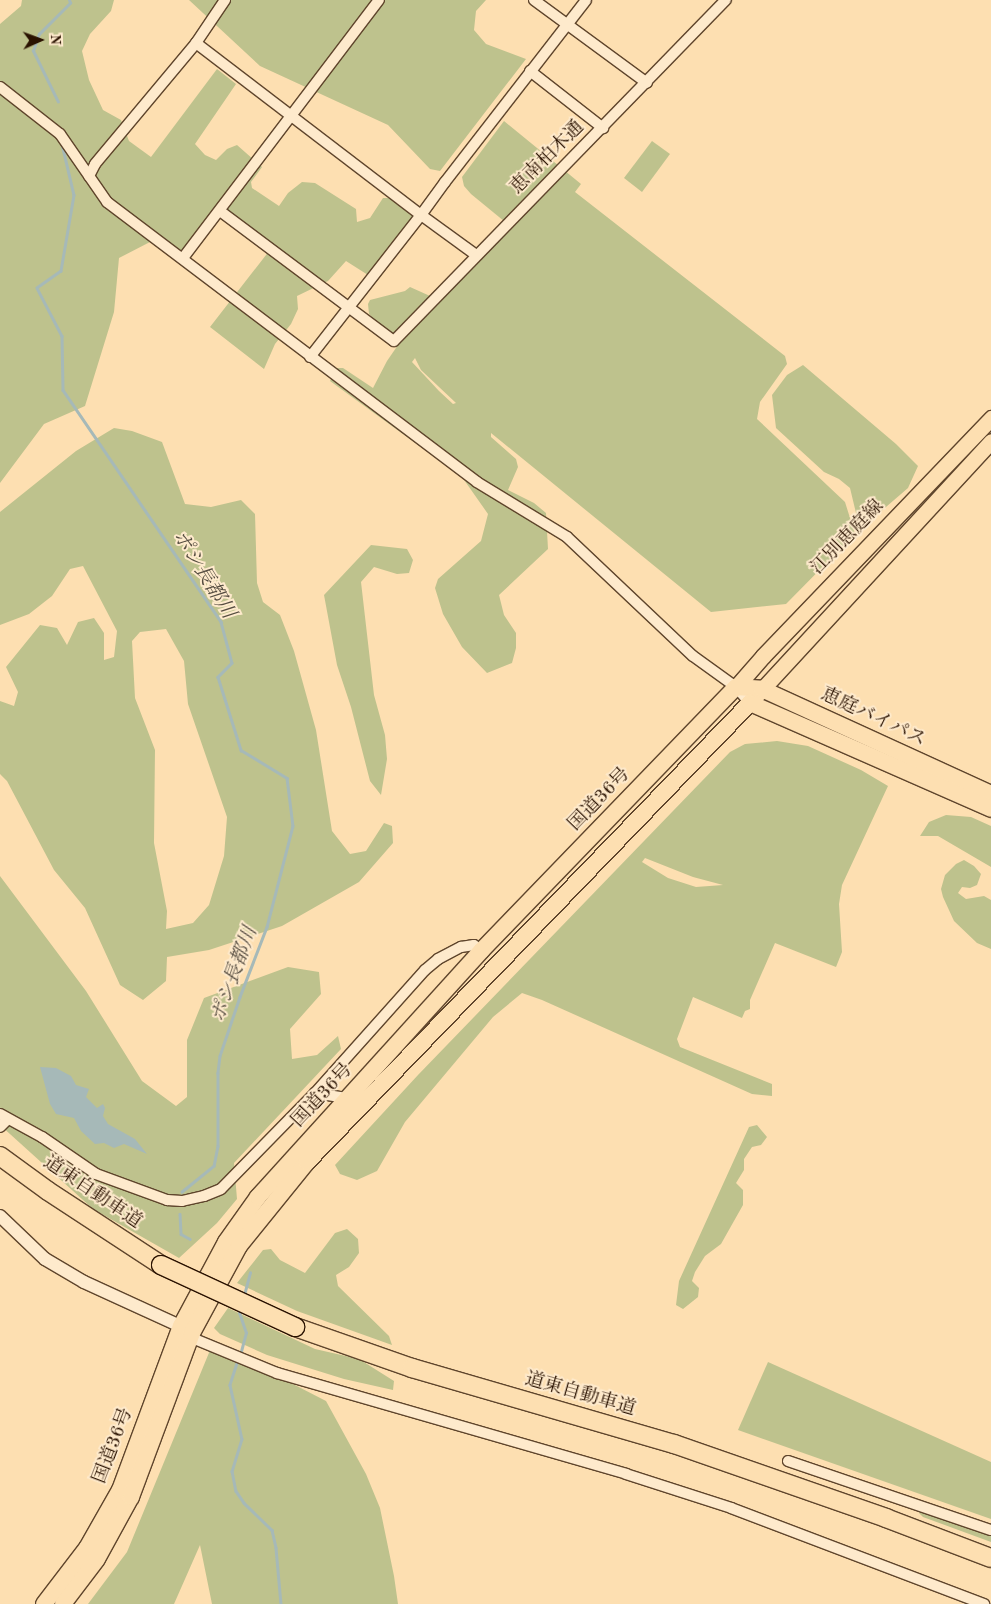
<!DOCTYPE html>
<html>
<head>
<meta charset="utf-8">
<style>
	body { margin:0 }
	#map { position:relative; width:991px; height:1604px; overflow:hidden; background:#fddfb1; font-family:"Old Standard TT","Noto Serif JP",serif }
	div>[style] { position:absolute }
	.green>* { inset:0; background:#bec28d }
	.water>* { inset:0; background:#a6b9b8 }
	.stream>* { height:2.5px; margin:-1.25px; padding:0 1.25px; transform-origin:1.25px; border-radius:1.25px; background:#a6b9b8 }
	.roads { filter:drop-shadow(1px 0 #5f452c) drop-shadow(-1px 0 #5f452c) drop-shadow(0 1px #5f452c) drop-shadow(0 -1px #5f452c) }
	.minor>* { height:10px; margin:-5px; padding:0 5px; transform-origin:5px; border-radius:5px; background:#feeacc }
	.tertiary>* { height:12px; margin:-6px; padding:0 6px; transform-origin:6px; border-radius:6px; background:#feeacc }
	.primary>* { height:15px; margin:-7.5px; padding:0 7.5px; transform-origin:7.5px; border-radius:7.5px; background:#fddfb1 }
	.trunk>* { height:16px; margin:-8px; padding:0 8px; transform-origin:8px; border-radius:8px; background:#fddfb1 }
	.motorway>* { height:18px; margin:-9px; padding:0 9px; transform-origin:9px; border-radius:9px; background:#fddfb1 }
	.bridges { filter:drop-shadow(1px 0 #2a1200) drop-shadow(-1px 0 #2a1200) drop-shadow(0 1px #2a1200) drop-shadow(0 -1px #2a1200) }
	.motorway-bridge>* { height:18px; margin:-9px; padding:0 9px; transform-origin:9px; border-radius:9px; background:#fddfb1 }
	span { translate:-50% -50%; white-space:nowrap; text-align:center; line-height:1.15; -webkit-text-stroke:4px #feeacc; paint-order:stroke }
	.street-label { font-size:19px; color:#2a1200 }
	.water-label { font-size:20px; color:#554c40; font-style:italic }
	.north { position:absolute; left:15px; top:15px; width:50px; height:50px; -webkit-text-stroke:4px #feeacc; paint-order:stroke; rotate:88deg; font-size:14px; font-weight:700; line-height:20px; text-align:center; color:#2a1200 }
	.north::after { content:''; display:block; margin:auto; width:18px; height:22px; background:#2a1200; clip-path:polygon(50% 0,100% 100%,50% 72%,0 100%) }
</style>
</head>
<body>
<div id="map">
	<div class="green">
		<i style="clip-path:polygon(22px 0,114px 0,111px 11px,90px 34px,82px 51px,89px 80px,103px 110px,121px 120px,129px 141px,151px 157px,217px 69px,236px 84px,195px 144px,205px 155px,216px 160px,227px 149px,237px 145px,262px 167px,251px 182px,252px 188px,279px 206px,288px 193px,302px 182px,315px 183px,356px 209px,357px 222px,370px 218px,383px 198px,393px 198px,414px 215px,368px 275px,346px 261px,328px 281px,297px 296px,298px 309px,291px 324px,275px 344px,264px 369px,210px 327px,273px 246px,219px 206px,183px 252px,170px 253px,150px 242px,119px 258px,114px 312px,85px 406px,44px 424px,0 483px,0 24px,21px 6px)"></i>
		<i style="clip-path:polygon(189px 0,486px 0,476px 11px,474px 30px,486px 44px,526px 59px,440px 171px,430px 169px,388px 125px,260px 66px)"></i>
		<i style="clip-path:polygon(evenodd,504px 121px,581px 184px,575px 192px,785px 356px,787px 364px,760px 402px,757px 419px,845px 502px,855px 534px,786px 604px,711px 612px,491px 433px,491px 437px,516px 459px,518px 467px,508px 490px,534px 503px,546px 513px,548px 549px,499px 595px,504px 615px,516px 633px,516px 648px,512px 663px,487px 673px,462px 647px,443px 614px,435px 588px,438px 579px,481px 541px,488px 514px,462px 477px,330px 381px,336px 368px,343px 368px,373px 388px,387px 361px,398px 345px,369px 314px,368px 304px,370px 300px,405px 291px,410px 287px,439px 300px,510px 226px,471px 194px,464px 186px,462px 177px,504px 121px,415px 358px,421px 370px,456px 403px,453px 404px,439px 391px,412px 362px,415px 358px)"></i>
		<i style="clip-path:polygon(652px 141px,670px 154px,642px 192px,624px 178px)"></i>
		<i style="clip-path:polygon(803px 365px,896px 444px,918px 466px,908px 488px,879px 513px,865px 529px,856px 513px,850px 488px,839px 479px,824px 472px,776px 428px,772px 395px,787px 375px)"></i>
		<i style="clip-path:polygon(evenodd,114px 428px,132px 431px,162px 442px,185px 504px,211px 507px,241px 500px,255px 514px,257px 583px,263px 602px,280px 615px,294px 651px,316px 730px,332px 831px,350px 854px,366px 851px,384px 823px,392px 826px,393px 843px,359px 882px,282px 926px,209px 950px,167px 957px,166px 981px,143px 1000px,120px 985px,85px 908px,54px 870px,7px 781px,0 774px,0 701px,14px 706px,18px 692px,6px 667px,40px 625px,57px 628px,67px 645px,78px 622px,94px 618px,104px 633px,104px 660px,114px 657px,117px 631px,83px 566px,70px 569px,52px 596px,29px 614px,0 625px,0 512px,76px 451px,114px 428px,166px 629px,184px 661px,188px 704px,227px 817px,224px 856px,209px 905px,193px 923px,166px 929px,167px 911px,154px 843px,155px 750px,135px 698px,132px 641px,140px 632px,166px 629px)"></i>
		<i style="clip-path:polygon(371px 545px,407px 549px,413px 560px,409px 573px,397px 574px,374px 567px,361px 582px,374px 695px,385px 735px,387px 759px,381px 795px,370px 781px,351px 707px,337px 665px,324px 595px)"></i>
		<i style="clip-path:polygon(evenodd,777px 741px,808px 746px,861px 770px,888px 786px,842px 885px,839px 904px,842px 952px,836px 967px,775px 943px,750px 1000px,750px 1009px,745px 1011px,742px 1018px,693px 997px,677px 1039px,680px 1047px,772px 1084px,772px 1096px,752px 1094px,542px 1000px,522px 993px,493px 1017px,405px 1122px,377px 1171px,357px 1180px,340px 1174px,335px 1165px,418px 1075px,730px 752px,745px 744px,777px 741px,645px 858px,693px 877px,723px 885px,696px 887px,668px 878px,642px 862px,645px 858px)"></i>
		<i style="clip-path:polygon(946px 815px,971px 817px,991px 826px,991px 867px,938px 836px,920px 836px,929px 822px)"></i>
		<i style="clip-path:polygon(964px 860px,974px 866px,981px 874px,977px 885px,970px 888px,962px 887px,958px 893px,966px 899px,984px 896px,991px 900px,991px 949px,977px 943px,954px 921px,943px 897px,941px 889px,945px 875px,956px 864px)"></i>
		<i style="clip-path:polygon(0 876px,86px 991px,142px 1081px,176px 1106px,187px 1097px,187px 1040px,204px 998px,288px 967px,319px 972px,321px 994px,290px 1029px,292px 1059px,317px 1055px,338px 1036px,341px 1049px,234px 1163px,237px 1199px,217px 1223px,179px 1258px,93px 1209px,0 1125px)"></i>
		<i style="clip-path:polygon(757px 1125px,767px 1137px,761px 1145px,752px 1147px,744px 1159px,744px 1170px,736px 1183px,743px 1190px,743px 1205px,721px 1244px,705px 1256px,695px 1272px,692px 1281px,699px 1288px,698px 1297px,683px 1309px,676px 1305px,679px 1281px,749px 1127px)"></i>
		<i style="clip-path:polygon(347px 1229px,358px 1239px,359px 1253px,349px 1267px,336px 1275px,338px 1286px,389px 1336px,392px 1345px,297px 1311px,237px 1283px,263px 1250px,271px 1249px,280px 1260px,305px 1273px,335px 1233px)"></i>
		<i style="clip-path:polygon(228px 1308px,315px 1349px,359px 1359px,394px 1381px,393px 1390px,344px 1379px,267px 1355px,220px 1334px,214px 1328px)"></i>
		<i style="clip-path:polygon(213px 1343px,326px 1401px,366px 1474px,380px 1508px,394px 1576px,398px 1604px,212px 1604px,200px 1545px,174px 1604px,88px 1604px,127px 1552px)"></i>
		<i style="clip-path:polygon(768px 1362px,991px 1462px,991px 1519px,738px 1430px)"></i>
		<i style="clip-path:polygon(922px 1509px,991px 1530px,991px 1542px,923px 1517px,919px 1513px)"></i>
	</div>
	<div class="water">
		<i style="clip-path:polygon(40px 1067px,56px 1068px,71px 1076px,76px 1085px,89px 1089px,86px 1097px,97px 1108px,103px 1104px,105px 1108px,103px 1116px,108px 1124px,135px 1139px,147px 1154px,124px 1144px,114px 1148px,104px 1143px,95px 1144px,81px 1131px,74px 1118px,56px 1114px,50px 1104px)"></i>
	</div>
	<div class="stream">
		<i style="left:58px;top:102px;width:57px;rotate:-116.1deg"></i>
		<i style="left:33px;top:51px;width:18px;rotate:-71deg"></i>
		<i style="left:39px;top:34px;width:44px;rotate:-45deg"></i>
		<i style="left:70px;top:3px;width:3px;rotate:-108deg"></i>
		<i style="left:62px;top:144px;width:52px;rotate:76.8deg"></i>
		<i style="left:74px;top:195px;width:77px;rotate:99.7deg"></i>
		<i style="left:61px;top:271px;width:29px;rotate:145deg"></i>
		<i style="left:37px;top:288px;width:54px;rotate:62.5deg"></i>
		<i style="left:62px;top:336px;width:54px;rotate:88.9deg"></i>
		<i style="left:63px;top:390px;width:281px;rotate:55.7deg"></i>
		<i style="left:221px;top:622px;width:42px;rotate:75deg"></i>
		<i style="left:232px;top:663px;width:20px;rotate:135deg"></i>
		<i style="left:218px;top:677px;width:77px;rotate:72.5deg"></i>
		<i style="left:241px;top:750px;width:54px;rotate:31.3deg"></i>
		<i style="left:287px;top:778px;width:48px;rotate:82.9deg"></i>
		<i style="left:293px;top:826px;width:104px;rotate:104.4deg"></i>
		<i style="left:267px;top:927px;width:75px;rotate:111.1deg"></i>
		<i style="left:240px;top:997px;width:62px;rotate:108.7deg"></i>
		<i style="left:220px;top:1056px;width:17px;rotate:97deg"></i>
		<i style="left:218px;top:1073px;width:73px;rotate:90deg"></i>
		<i style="left:218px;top:1146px;width:20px;rotate:101deg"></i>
		<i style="left:214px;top:1166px;width:41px;rotate:140.9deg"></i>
		<i style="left:180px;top:1214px;width:20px;rotate:87deg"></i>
		<i style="left:181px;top:1234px;width:10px;rotate:29deg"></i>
		<i style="left:244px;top:1295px;width:23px;rotate:-75deg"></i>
		<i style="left:240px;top:1355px;width:23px;rotate:-75deg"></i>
		<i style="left:246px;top:1333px;width:21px;rotate:-109deg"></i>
		<i style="left:239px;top:1313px;width:5px;rotate:-79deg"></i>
		<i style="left:238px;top:1360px;width:26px;rotate:108deg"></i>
		<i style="left:230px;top:1385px;width:55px;rotate:77.5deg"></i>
		<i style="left:242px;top:1439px;width:34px;rotate:107deg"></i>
		<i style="left:232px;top:1471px;width:20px;rotate:79deg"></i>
		<i style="left:236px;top:1491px;width:14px;rotate:56deg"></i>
		<i style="left:244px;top:1503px;width:39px;rotate:44deg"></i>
		<i style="left:272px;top:1530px;width:18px;rotate:77deg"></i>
		<i style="left:276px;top:1548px;width:56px;rotate:84.9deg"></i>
	</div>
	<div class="roads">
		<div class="minor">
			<i style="left:534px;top:0;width:140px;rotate:36.3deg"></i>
			<i style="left:196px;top:43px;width:283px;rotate:37.4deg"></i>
			<i style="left:421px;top:215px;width:68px;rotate:36deg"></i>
			<i style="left:530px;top:71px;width:93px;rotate:38deg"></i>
			<i style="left:0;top:87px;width:76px;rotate:38.1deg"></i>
			<i style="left:60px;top:134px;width:83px;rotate:55.3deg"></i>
			<i style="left:107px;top:202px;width:464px;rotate:37.1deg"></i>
			<i style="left:477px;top:482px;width:105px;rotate:31.4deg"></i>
			<i style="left:567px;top:537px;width:173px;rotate:43.4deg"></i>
			<i style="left:693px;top:656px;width:53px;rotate:35.8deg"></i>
			<i style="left:736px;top:687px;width:21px;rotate:49deg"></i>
			<i style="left:89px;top:176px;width:13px;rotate:-63deg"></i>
			<i style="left:95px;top:164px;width:158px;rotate:-50.1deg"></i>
			<i style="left:196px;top:43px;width:52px;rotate:-56deg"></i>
			<i style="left:220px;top:211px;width:217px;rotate:36.8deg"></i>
			<i style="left:394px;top:341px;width:476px;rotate:-45.8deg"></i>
			<i style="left:183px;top:258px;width:324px;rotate:-52.8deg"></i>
			<i style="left:310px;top:357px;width:180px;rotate:-52deg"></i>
			<i style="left:421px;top:215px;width:41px;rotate:-54deg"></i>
			<i style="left:445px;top:182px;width:230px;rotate:-52.2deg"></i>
			<i style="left:315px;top:1093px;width:33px;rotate:9deg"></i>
			<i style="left:0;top:1114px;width:48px;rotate:28.7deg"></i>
			<i style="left:42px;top:1137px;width:65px;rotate:34.4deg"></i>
			<i style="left:96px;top:1174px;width:76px;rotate:20.1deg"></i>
			<i style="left:167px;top:1200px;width:15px;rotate:4deg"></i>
			<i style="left:182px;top:1201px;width:23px;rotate:-13deg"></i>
			<i style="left:204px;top:1196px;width:18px;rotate:-22deg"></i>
			<i style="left:221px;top:1189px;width:134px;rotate:-45.6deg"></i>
			<i style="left:315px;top:1093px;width:165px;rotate:-48.2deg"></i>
			<i style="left:425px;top:970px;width:17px;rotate:-40deg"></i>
			<i style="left:438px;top:959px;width:26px;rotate:-28deg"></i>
			<i style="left:461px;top:947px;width:13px;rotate:-9deg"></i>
			<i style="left:474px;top:945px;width:9px;rotate:41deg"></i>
			<i style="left:0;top:1127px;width:11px;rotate:-45deg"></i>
			<i style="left:197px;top:1340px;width:87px;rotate:22.4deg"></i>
			<i style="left:277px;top:1373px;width:363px;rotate:16.1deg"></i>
			<i style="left:626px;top:1474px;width:110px;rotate:17.9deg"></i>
			<i style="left:731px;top:1508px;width:271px;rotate:20.8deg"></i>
			<i style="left:788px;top:1461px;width:214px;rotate:18.8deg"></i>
		</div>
		<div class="tertiary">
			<i style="left:0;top:1216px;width:62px;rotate:43.7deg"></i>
			<i style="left:45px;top:1259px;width:45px;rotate:30.5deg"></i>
			<i style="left:84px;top:1282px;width:115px;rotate:24.6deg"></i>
		</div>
		<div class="primary">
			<i style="left:736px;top:687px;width:41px;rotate:-48.9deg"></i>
			<i style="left:763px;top:656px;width:330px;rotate:-46.2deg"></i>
			<i style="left:755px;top:697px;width:348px;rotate:-47.3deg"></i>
		</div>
		<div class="trunk">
			<i style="left:44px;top:1604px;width:71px;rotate:-52.5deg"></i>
			<i style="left:87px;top:1548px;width:67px;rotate:-60.4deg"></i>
			<i style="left:120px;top:1490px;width:175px;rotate:-69.6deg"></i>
			<i style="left:181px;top:1326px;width:95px;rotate:-61.8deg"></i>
			<i style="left:226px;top:1242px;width:55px;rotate:-54.6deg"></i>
			<i style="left:258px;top:1197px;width:332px;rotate:-47.8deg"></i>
			<i style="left:481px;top:951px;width:367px;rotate:-46deg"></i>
			<i style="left:736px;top:687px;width:26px;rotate:4deg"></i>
			<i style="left:762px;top:689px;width:252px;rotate:24.6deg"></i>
			<i style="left:63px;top:1604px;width:56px;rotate:-52.9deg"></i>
			<i style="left:97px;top:1559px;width:71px;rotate:-61.3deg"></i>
			<i style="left:131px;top:1497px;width:175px;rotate:-69.6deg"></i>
			<i style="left:192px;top:1333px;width:99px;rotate:-61.6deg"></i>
			<i style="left:239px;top:1246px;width:108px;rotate:-51deg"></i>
			<i style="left:307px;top:1162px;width:638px;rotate:-46.02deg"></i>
			<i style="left:750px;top:703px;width:263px;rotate:23.7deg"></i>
		</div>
		<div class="motorway">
			<i style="left:0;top:1156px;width:59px;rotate:36.1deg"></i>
			<i style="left:48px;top:1191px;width:135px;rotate:33.2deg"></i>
			<i style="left:295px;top:1327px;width:124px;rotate:19.3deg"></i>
			<i style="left:412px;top:1368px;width:273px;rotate:16.2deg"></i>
			<i style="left:674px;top:1444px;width:225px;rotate:19.2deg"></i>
			<i style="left:886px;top:1518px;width:112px;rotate:20.9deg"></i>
		</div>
	</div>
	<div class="bridges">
		<div class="motorway-bridge">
			<i style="left:161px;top:1265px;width:148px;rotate:24.8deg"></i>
		</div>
	</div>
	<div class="street-label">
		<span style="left:548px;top:158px;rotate:-45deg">恵南柏木通</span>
		<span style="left:848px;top:538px;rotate:-46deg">江別恵庭線</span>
		<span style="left:873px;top:718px;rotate:25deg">恵庭バイパス</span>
		<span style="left:600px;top:800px;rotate:-46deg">国道36号</span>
		<span style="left:323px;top:1096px;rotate:-47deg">国道36号</span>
		<span style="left:92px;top:1193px;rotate:34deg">道東自動車道</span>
		<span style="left:580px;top:1395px;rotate:16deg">道東自動車道</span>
		<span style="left:114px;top:1446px;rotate:-69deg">国道36号</span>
	</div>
	<div class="water-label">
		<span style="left:203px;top:575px;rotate:58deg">ポシ長都川</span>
		<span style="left:235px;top:975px;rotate:-70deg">ポシ長都川</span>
	</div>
	<div class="north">N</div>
</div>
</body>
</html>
